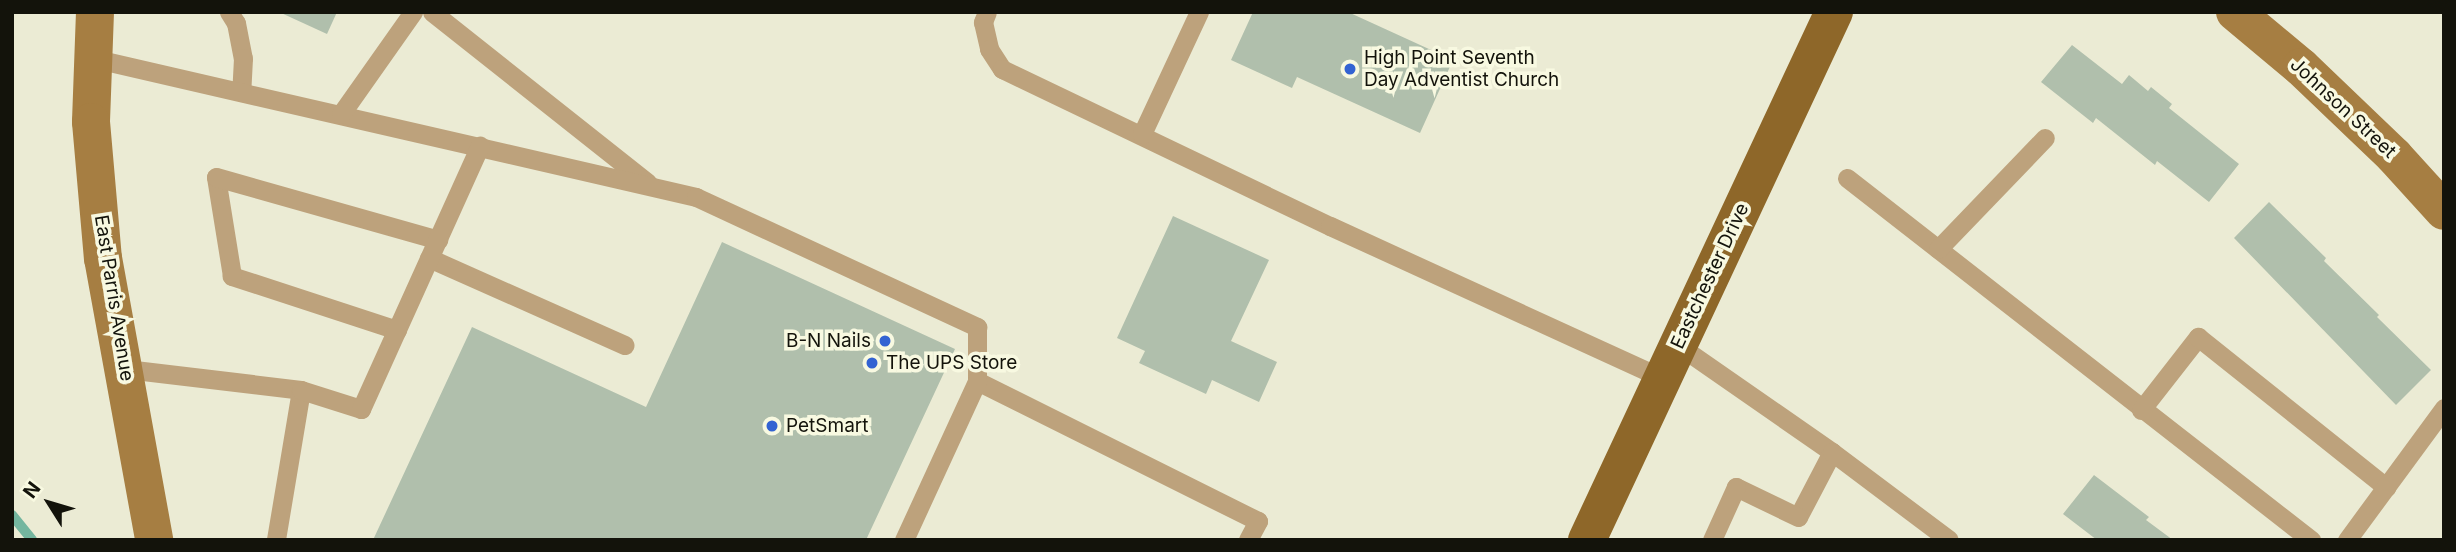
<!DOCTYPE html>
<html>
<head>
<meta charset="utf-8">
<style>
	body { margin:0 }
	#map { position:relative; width:2456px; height:552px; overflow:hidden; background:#ebebd4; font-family:Inter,sans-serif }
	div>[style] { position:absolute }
	.stream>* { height:10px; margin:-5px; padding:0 5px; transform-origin:5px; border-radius:5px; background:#74b69f }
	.building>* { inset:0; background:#b0bfac }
	.lane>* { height:19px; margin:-9.5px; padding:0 9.5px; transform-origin:9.5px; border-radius:9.5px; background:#bda27c }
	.secondary>* { height:38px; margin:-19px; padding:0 19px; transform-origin:19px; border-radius:19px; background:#a67e42 }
	.primary>* { height:38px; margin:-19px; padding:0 19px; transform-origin:19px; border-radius:19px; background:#8e6729 }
	.dots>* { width:19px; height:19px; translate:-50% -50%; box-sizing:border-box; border:4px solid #f8f9e1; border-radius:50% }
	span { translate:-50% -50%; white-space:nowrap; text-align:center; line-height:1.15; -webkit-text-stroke:7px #f8f9e1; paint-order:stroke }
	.poi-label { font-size:19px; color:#13130b }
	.left { translate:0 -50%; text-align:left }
	.right { translate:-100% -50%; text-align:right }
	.street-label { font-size:19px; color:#13130b }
	.frame { position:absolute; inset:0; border:14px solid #13130b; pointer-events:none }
	.north { position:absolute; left:14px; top:468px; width:70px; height:70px; -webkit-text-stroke:5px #f8f9e1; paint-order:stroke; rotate:307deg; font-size:19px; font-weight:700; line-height:28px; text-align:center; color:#13130b }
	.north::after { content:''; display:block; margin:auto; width:24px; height:32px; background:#13130b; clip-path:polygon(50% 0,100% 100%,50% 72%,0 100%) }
</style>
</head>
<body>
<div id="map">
	<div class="stream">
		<i style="left:12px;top:515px;width:32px;rotate:51deg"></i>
	</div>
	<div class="building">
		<i style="clip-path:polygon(279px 12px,337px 12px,327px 34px)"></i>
		<i style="clip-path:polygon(1253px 12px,1348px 12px,1453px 60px,1420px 133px,1297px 77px,1292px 88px,1231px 60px)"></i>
		<i style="clip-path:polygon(2072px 45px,2122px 84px,2129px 75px,2148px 91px,2151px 87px,2172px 104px,2169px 108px,2239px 164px,2209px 202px,2157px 161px,2155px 165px,2096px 118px,2093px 123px,2041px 82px)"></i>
		<i style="clip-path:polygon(2269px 202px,2326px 258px,2324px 261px,2379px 315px,2377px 317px,2431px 370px,2396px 405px,2234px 238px)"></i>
		<i style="clip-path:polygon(1173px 216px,1269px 260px,1231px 341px,1277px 362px,1259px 402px,1212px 380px,1206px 394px,1139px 363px,1145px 351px,1117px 338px)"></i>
		<i style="clip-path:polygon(722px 242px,955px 349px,866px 540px,373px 540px,472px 327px,646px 407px)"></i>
		<i style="clip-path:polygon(2094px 475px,2149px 517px,2146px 520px,2173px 540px,2097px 540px,2063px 514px)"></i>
	</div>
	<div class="lane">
		<i style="left:229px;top:12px;width:13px;rotate:58deg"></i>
		<i style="left:236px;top:23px;width:36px;rotate:79deg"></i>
		<i style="left:243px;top:58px;width:34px;rotate:93deg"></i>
		<i style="left:432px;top:12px;width:275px;rotate:38.4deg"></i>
		<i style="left:987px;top:12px;width:11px;rotate:112deg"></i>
		<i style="left:983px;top:22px;width:28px;rotate:77deg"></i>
		<i style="left:989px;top:49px;width:24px;rotate:57deg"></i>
		<i style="left:1002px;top:69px;width:364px;rotate:25.6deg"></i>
		<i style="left:1330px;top:226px;width:365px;rotate:24.6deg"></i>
		<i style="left:92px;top:58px;width:620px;rotate:12.96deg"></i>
		<i style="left:696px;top:197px;width:310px;rotate:24.8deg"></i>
		<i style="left:977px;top:327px;width:54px;rotate:90deg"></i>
		<i style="left:977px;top:381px;width:314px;rotate:26.5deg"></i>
		<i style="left:1258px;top:521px;width:21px;rotate:118deg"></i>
		<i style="left:341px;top:114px;width:125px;rotate:-54.8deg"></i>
		<i style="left:1142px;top:134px;width:135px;rotate:-65deg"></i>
		<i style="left:1847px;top:178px;width:589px;rotate:37.96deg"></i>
		<i style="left:1938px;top:249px;width:154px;rotate:-46.1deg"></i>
		<i style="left:429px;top:258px;width:214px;rotate:24deg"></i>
		<i style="left:397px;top:330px;width:174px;rotate:-161.9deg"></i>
		<i style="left:232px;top:276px;width:100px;rotate:-99.2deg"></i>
		<i style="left:216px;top:177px;width:231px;rotate:15.8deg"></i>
		<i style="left:1678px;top:345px;width:188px;rotate:34.8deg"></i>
		<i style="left:1832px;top:452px;width:73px;rotate:117.6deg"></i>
		<i style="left:1798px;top:517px;width:69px;rotate:-154.2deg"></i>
		<i style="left:1736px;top:487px;width:58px;rotate:114.4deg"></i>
		<i style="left:126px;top:369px;width:176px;rotate:6.8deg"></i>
		<i style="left:301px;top:390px;width:152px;rotate:99.5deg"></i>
		<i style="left:301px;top:390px;width:63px;rotate:17.6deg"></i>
		<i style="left:361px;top:409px;width:289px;rotate:-65.7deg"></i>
		<i style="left:2141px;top:410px;width:93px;rotate:-52deg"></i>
		<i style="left:2198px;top:337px;width:241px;rotate:38.6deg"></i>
		<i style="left:1832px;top:452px;width:146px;rotate:36.9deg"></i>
		<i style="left:904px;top:540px;width:175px;rotate:-65.3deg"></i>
		<i style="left:2347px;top:540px;width:164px;rotate:-53.7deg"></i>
	</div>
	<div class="secondary">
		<i style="left:95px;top:12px;width:110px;rotate:92.1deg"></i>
		<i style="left:91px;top:122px;width:137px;rotate:85deg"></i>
		<i style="left:103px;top:258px;width:287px;rotate:79.7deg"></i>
		<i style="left:2235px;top:12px;width:86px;rotate:39.8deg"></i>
		<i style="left:2301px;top:67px;width:129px;rotate:43.7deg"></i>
		<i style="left:2394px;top:156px;width:74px;rotate:47.7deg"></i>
	</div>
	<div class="primary">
		<i style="left:1587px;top:540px;width:583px;rotate:-64.93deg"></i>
	</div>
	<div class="dots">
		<i style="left:1350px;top:69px;background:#3363d2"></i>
		<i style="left:885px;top:341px;background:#3363d2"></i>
		<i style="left:872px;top:363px;background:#3363d2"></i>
		<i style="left:772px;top:426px;background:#3363d2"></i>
	</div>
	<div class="poi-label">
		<span class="left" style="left:1364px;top:69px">High Point Seventh<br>Day Adventist Church</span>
		<span class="right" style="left:871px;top:341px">B-N Nails</span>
		<span class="left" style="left:886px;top:363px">The UPS Store</span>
		<span class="left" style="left:786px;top:426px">PetSmart</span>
	</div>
	<div class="street-label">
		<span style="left:2343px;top:108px;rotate:43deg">Johnson Street</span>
		<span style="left:1710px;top:276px;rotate:-65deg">Eastchester Drive</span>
		<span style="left:114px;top:298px;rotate:81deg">East Parris Avenue</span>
	</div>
	<div class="frame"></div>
	<div class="north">N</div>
</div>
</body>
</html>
